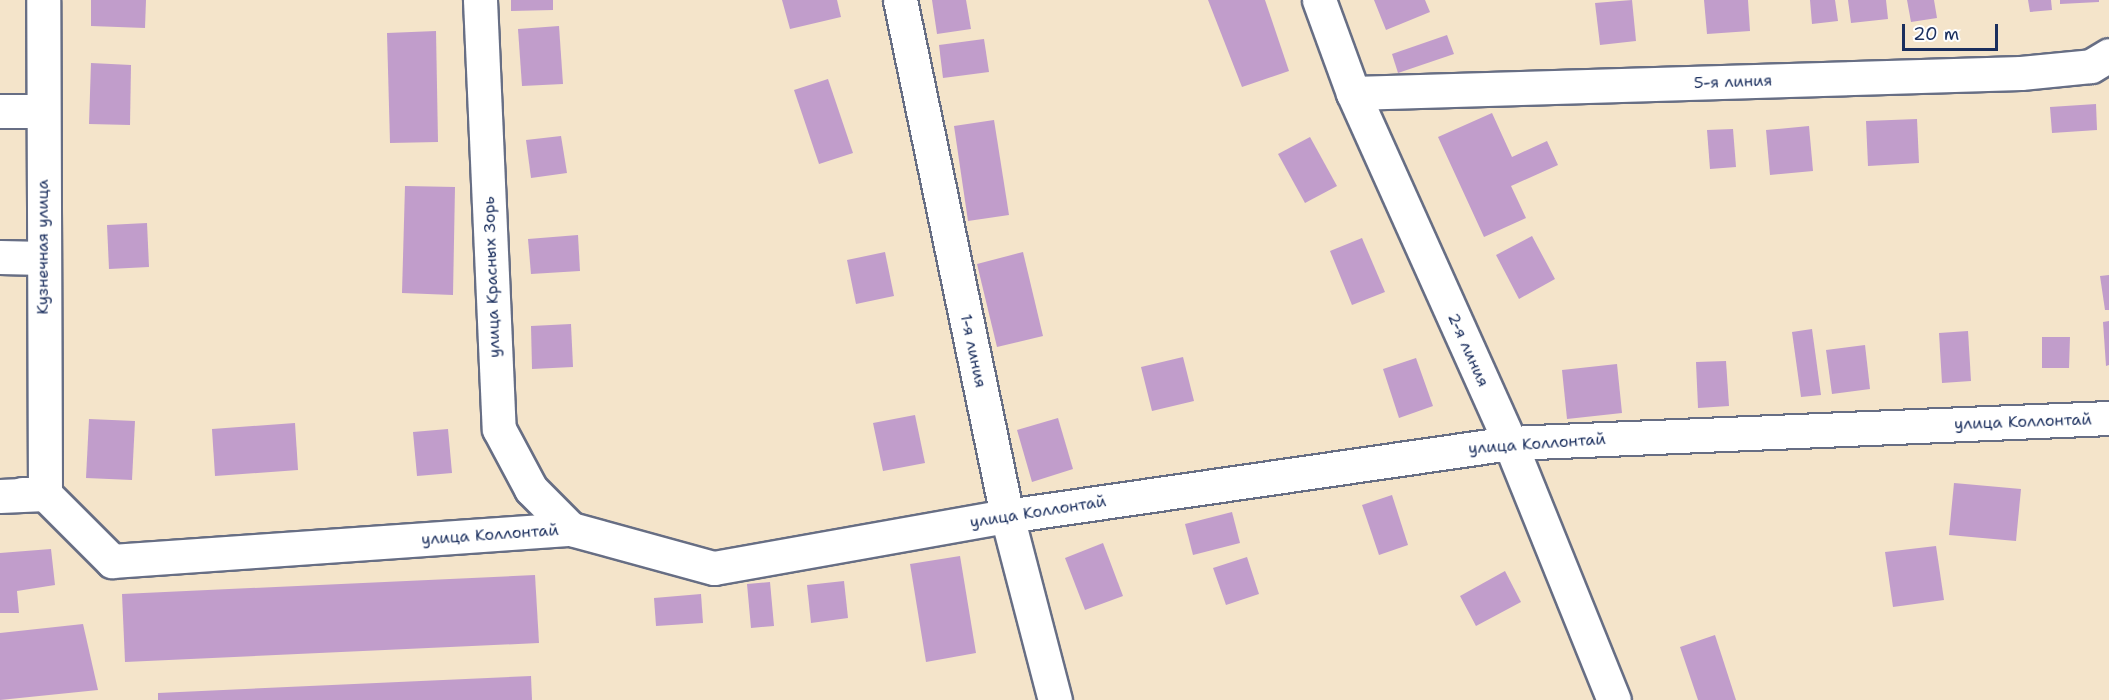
<!DOCTYPE html>
<html>
<head>
<meta charset="utf-8">
<style>
	body { margin:0 }
	#map { position:relative; width:2109px; height:700px; overflow:hidden; background:#f4e4ca; font-family:"Shantell Sans",sans-serif }
	div>[style] { position:absolute }
	.building>* { inset:0; background:#c19dcb }
	.roads { filter:drop-shadow(2px 0 #676e84) drop-shadow(-2px 0 #676e84) drop-shadow(0 2px #676e84) drop-shadow(0 -2px #676e84) }
	.minor>* { height:33px; margin:-16.5px; padding:0 16.5px; transform-origin:16.5px; border-radius:16.5px; background:#fff }
	span { translate:-50% -50%; white-space:nowrap; text-align:center; line-height:1.15; -webkit-text-stroke:4.5px #fff; paint-order:stroke }
	.street-label { font-size:16px; color:#1b2f5e }
	.scale { position:absolute; left:1902px; top:24px; width:96px; height:27px; box-sizing:border-box; border:3px solid #1b2f5e; border-top:0; padding-left:8px; font-size:18px; line-height:21px; white-space:nowrap; color:#1b2f5e; -webkit-text-stroke:4px #fff; paint-order:stroke }
</style>
</head>
<body>
<div id="map">
	<div class="building">
		<i style="clip-path:polygon(91px 0,146px 0,145px 28px,91px 26px)"></i>
		<i style="clip-path:polygon(511px 0,553px 0,553px 10px,511px 11px)"></i>
		<i style="clip-path:polygon(782px 0,837px 0,841px 17px,790px 29px)"></i>
		<i style="clip-path:polygon(932px 0,966px 0,971px 29px,937px 34px)"></i>
		<i style="clip-path:polygon(1208px 0,1265px 0,1289px 71px,1242px 87px)"></i>
		<i style="clip-path:polygon(1374px 0,1425px 0,1430px 12px,1386px 30px)"></i>
		<i style="clip-path:polygon(1632px 0,1636px 41px,1600px 45px,1595px 3px)"></i>
		<i style="clip-path:polygon(1704px 0,1748px 0,1750px 31px,1707px 34px)"></i>
		<i style="clip-path:polygon(1810px 0,1835px 0,1838px 21px,1812px 24px)"></i>
		<i style="clip-path:polygon(1848px 0,1886px 0,1888px 19px,1851px 23px)"></i>
		<i style="clip-path:polygon(1907px 0,1934px 0,1937px 18px,1911px 22px)"></i>
		<i style="clip-path:polygon(2028px 0,2051px 0,2052px 10px,2030px 12px)"></i>
		<i style="clip-path:polygon(2060px 0,2099px 0,2099px 2px,2060px 4px)"></i>
		<i style="clip-path:polygon(559px 26px,563px 84px,522px 86px,518px 29px)"></i>
		<i style="clip-path:polygon(436px 31px,438px 142px,390px 143px,387px 33px)"></i>
		<i style="clip-path:polygon(1447px 35px,1454px 54px,1398px 73px,1392px 54px)"></i>
		<i style="clip-path:polygon(984px 39px,989px 72px,943px 78px,939px 45px)"></i>
		<i style="clip-path:polygon(91px 63px,131px 65px,130px 125px,89px 124px)"></i>
		<i style="clip-path:polygon(828px 79px,853px 153px,819px 164px,794px 90px)"></i>
		<i style="clip-path:polygon(2096px 104px,2097px 130px,2052px 133px,2050px 107px)"></i>
		<i style="clip-path:polygon(1492px 113px,1512px 157px,1547px 141px,1558px 165px,1511px 186px,1526px 218px,1484px 237px,1438px 137px)"></i>
		<i style="clip-path:polygon(1917px 119px,1919px 163px,1868px 166px,1866px 121px)"></i>
		<i style="clip-path:polygon(994px 120px,1009px 215px,968px 221px,954px 126px)"></i>
		<i style="clip-path:polygon(1809px 126px,1813px 171px,1770px 175px,1766px 130px)"></i>
		<i style="clip-path:polygon(1733px 129px,1736px 167px,1710px 169px,1707px 130px)"></i>
		<i style="clip-path:polygon(561px 136px,567px 173px,531px 178px,526px 140px)"></i>
		<i style="clip-path:polygon(1310px 137px,1337px 186px,1305px 203px,1278px 154px)"></i>
		<i style="clip-path:polygon(405px 186px,455px 187px,453px 295px,402px 293px)"></i>
		<i style="clip-path:polygon(147px 223px,149px 267px,109px 269px,107px 225px)"></i>
		<i style="clip-path:polygon(578px 235px,580px 271px,531px 274px,528px 239px)"></i>
		<i style="clip-path:polygon(1532px 236px,1555px 279px,1519px 299px,1496px 255px)"></i>
		<i style="clip-path:polygon(1362px 238px,1385px 292px,1352px 305px,1330px 251px)"></i>
		<i style="clip-path:polygon(885px 252px,894px 296px,856px 304px,847px 260px)"></i>
		<i style="clip-path:polygon(1023px 252px,1043px 336px,997px 347px,977px 264px)"></i>
		<i style="clip-path:polygon(2109px 275px,2109px 310px,2105px 310px,2100px 276px)"></i>
		<i style="clip-path:polygon(2109px 321px,2109px 365px,2106px 366px,2103px 322px)"></i>
		<i style="clip-path:polygon(571px 324px,573px 367px,532px 369px,531px 326px)"></i>
		<i style="clip-path:polygon(1812px 329px,1821px 395px,1801px 397px,1792px 332px)"></i>
		<i style="clip-path:polygon(1968px 331px,1971px 381px,1942px 383px,1939px 333px)"></i>
		<i style="clip-path:polygon(2042px 337px,2070px 337px,2069px 368px,2042px 368px)"></i>
		<i style="clip-path:polygon(1865px 345px,1870px 389px,1832px 394px,1826px 350px)"></i>
		<i style="clip-path:polygon(1183px 357px,1194px 401px,1152px 411px,1141px 367px)"></i>
		<i style="clip-path:polygon(1416px 358px,1433px 406px,1399px 418px,1383px 369px)"></i>
		<i style="clip-path:polygon(1726px 361px,1729px 406px,1698px 408px,1696px 362px)"></i>
		<i style="clip-path:polygon(1617px 364px,1622px 413px,1567px 419px,1562px 370px)"></i>
		<i style="clip-path:polygon(915px 415px,925px 463px,883px 471px,873px 423px)"></i>
		<i style="clip-path:polygon(1058px 418px,1073px 469px,1032px 482px,1017px 430px)"></i>
		<i style="clip-path:polygon(89px 419px,135px 421px,132px 480px,86px 478px)"></i>
		<i style="clip-path:polygon(295px 423px,298px 470px,215px 476px,212px 429px)"></i>
		<i style="clip-path:polygon(448px 429px,452px 473px,417px 476px,413px 432px)"></i>
		<i style="clip-path:polygon(1954px 483px,2021px 489px,2016px 541px,1949px 535px)"></i>
		<i style="clip-path:polygon(1392px 495px,1408px 545px,1379px 555px,1362px 505px)"></i>
		<i style="clip-path:polygon(1232px 512px,1240px 543px,1193px 555px,1185px 524px)"></i>
		<i style="clip-path:polygon(1103px 543px,1123px 596px,1085px 610px,1065px 558px)"></i>
		<i style="clip-path:polygon(1936px 546px,1944px 600px,1893px 607px,1885px 552px)"></i>
		<i style="clip-path:polygon(51px 549px,55px 585px,17px 591px,19px 613px,0 613px,0 553px)"></i>
		<i style="clip-path:polygon(960px 556px,976px 653px,926px 662px,910px 564px)"></i>
		<i style="clip-path:polygon(1247px 557px,1259px 594px,1226px 605px,1213px 568px)"></i>
		<i style="clip-path:polygon(1505px 571px,1521px 602px,1476px 626px,1460px 596px)"></i>
		<i style="clip-path:polygon(535px 575px,539px 643px,125px 662px,122px 594px)"></i>
		<i style="clip-path:polygon(844px 581px,848px 618px,811px 623px,807px 585px)"></i>
		<i style="clip-path:polygon(770px 582px,774px 626px,751px 628px,747px 584px)"></i>
		<i style="clip-path:polygon(701px 594px,703px 623px,656px 626px,654px 598px)"></i>
		<i style="clip-path:polygon(83px 624px,98px 690px,0 700px,0 633px)"></i>
		<i style="clip-path:polygon(1715px 635px,1736px 700px,1698px 700px,1680px 647px)"></i>
		<i style="clip-path:polygon(531px 676px,532px 700px,158px 700px,158px 693px)"></i>
	</div>
	<div class="roads">
		<div class="minor">
			<i style="left:480px;top:0;width:429px;rotate:87.5deg"></i>
			<i style="left:499px;top:429px;width:68px;rotate:61.9deg"></i>
			<i style="left:531px;top:489px;width:57px;rotate:45deg"></i>
			<i style="left:900px;top:0;width:527px;rotate:78.28deg"></i>
			<i style="left:1007px;top:516px;width:190px;rotate:75.4deg"></i>
			<i style="left:1319px;top:0;width:99px;rotate:69.9deg"></i>
			<i style="left:1353px;top:93px;width:384px;rotate:65.8deg"></i>
			<i style="left:1510px;top:443px;width:277px;rotate:68deg"></i>
			<i style="left:1353px;top:93px;width:668px;rotate:-1.71deg"></i>
			<i style="left:2021px;top:73px;width:70px;rotate:-5.7deg"></i>
			<i style="left:2091px;top:66px;width:21px;rotate:-31deg"></i>
			<i style="left:0;top:111px;width:43px"></i>
			<i style="left:0;top:257px;width:44px;rotate:1.3deg"></i>
			<i style="left:22px;top:494px;width:23px"></i>
			<i style="left:45px;top:494px;width:494px;rotate:-90.2deg"></i>
			<i style="left:0;top:496px;width:45px;rotate:-2.5deg"></i>
			<i style="left:45px;top:494px;width:95px;rotate:45deg"></i>
			<i style="left:112px;top:561px;width:460px;rotate:-4deg"></i>
			<i style="left:571px;top:529px;width:148px;rotate:15.3deg"></i>
			<i style="left:714px;top:568px;width:298px;rotate:-10.1deg"></i>
			<i style="left:1007px;top:516px;width:508px;rotate:-8.26deg"></i>
			<i style="left:1510px;top:443px;width:600px;rotate:-2.39deg"></i>
		</div>
	</div>
	<div class="street-label">
		<span style="left:1733px;top:82px;rotate:-2deg">5-я линия</span>
		<span style="left:43px;top:247px;rotate:-90deg">Кузнечная улица</span>
		<span style="left:492px;top:277px;rotate:-92deg">улица Красных Зорь</span>
		<span style="left:1468px;top:350px;rotate:66deg">2-я линия</span>
		<span style="left:973px;top:351px;rotate:78deg">1-я линия</span>
		<span style="left:2023px;top:422px;rotate:-2deg">улица Коллонтай</span>
		<span style="left:1537px;top:444px;rotate:-4deg">улица Коллонтай</span>
		<span style="left:1038px;top:512px;rotate:-9deg">улица Коллонтай</span>
		<span style="left:490px;top:535px;rotate:-4deg">улица Коллонтай</span>
	</div>
	<div class="scale">20 m</div>
</div>
</body>
</html>
